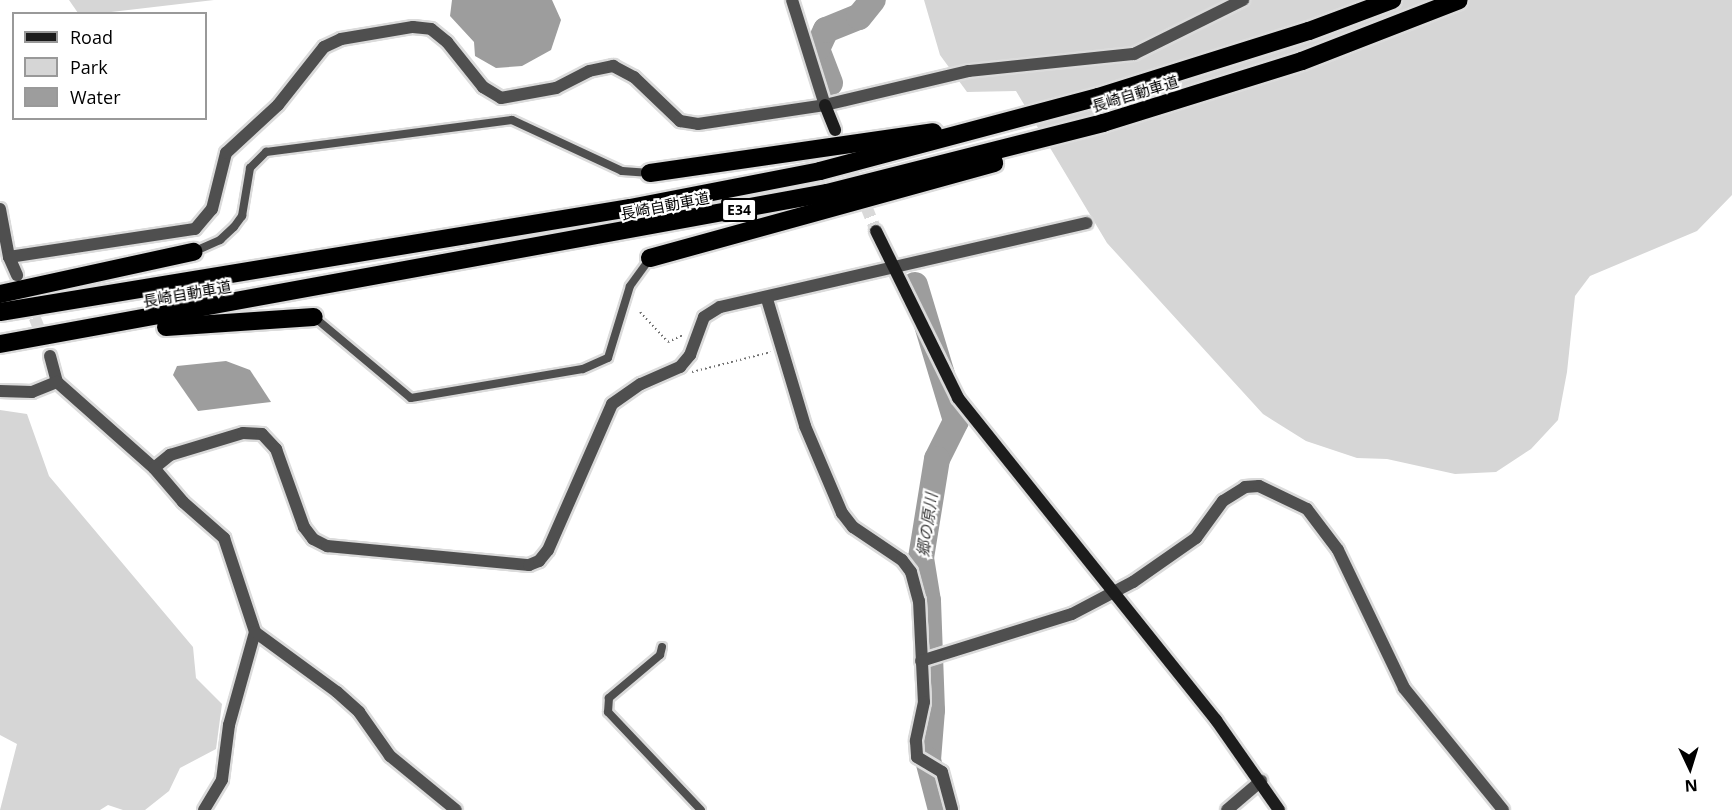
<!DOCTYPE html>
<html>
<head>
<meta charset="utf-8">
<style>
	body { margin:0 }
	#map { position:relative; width:1732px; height:810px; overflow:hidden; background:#fff; font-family:"Open Sans","Noto Sans JP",sans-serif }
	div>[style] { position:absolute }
	.green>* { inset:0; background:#d6d6d6 }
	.water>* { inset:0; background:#9d9d9d }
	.river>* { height:26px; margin:-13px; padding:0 13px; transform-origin:13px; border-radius:13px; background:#9d9d9d }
	.street-tunnel>* { height:12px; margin-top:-6px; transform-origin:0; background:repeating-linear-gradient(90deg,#d9d9d9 0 12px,transparent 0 18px) }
	.secondary-tunnel>* { height:12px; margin-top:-6px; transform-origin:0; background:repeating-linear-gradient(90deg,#d9d9d9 0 12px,transparent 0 18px) }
	.path>* { height:2px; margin-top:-1px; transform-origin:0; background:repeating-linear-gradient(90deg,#717171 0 1.5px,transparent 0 4.5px) }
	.roads { filter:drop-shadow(2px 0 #dbdbdb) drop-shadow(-2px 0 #dbdbdb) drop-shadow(0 2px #dbdbdb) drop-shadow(0 -2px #dbdbdb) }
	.lane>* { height:8px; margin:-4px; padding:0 4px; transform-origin:4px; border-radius:4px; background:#4f4f4f }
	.street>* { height:12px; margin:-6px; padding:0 6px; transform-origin:6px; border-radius:6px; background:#4f4f4f }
	.secondary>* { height:12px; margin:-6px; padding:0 6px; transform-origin:6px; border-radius:6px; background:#1c1c1c }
	.highway>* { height:18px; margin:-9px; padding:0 9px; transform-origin:9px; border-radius:9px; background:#000 }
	span { translate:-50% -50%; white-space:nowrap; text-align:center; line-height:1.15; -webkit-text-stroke:4.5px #fff; paint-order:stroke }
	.shield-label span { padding:2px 4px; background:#fff; border:2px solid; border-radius:4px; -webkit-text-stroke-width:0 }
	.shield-label { font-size:14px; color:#000; font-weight:700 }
	.street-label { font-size:15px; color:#000 }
	.water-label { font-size:16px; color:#3e3e3e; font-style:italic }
	.legend { position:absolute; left:12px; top:12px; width:195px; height:108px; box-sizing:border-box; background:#fff; border:2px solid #999; margin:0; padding:8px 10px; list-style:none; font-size:18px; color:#000 }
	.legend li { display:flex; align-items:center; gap:12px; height:30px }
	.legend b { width:30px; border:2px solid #999 }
	.north { position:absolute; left:1660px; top:738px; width:60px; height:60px; -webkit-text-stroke:4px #fff; paint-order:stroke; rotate:176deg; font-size:16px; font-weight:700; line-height:24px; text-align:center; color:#000 }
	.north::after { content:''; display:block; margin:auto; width:21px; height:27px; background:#000; clip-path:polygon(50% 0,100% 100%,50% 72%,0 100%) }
</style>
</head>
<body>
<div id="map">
	<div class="green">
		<i style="clip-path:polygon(69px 0,214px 0,94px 14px,78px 13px)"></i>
		<i style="clip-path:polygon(924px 0,1732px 0,1732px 195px,1697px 231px,1590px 276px,1575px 296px,1567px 372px,1558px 420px,1531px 449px,1496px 472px,1455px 474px,1387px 459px,1357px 458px,1306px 441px,1263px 414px,1107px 243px,1016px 91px,967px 92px,940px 55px)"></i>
		<i style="clip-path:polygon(0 410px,27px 414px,49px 476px,193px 647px,196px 678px,222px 704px,216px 749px,180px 768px,169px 791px,145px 810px,123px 810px,108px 805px,100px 810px,0 810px,17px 744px,0 735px)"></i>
	</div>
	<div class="water">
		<i style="clip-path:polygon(452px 0,552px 0,561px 20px,551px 50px,522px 66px,496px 68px,475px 56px,474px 42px,450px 16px)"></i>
		<i style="clip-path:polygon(226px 361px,250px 370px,271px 402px,198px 411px,173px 375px,177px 366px)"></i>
	</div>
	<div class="river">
		<i style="left:830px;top:83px;width:36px;rotate:-111deg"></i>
		<i style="left:817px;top:49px;width:21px;rotate:-65deg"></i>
		<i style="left:826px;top:30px;width:35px;rotate:-22deg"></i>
		<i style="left:859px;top:17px;width:22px;rotate:-51deg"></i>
		<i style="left:915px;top:285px;width:142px;rotate:73.2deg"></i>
		<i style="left:956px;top:421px;width:42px;rotate:116.6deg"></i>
		<i style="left:937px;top:459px;width:100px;rotate:99.2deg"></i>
		<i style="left:921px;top:558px;width:44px;rotate:80.8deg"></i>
		<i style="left:928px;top:601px;width:109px;rotate:87.9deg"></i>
		<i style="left:932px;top:710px;width:50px;rotate:94.6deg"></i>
		<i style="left:928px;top:760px;width:52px;rotate:75.4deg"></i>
	</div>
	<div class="street-tunnel">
		<i style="left:28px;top:301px;width:59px;rotate:68.2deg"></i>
	</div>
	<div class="secondary-tunnel">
		<i style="left:839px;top:139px;width:99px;rotate:68.1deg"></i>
	</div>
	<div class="path">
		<i style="left:640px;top:312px;width:41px;rotate:47deg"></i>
		<i style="left:668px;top:342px;width:17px;rotate:-25deg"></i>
		<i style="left:692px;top:372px;width:81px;rotate:-14.2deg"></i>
	</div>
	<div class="roads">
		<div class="lane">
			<i style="left:193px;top:252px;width:30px;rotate:-24deg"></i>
			<i style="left:220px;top:240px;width:19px;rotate:-43deg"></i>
			<i style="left:234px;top:227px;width:14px;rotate:-54deg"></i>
			<i style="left:242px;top:216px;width:49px;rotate:-80.5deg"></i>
			<i style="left:250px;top:168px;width:23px;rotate:-45deg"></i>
			<i style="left:266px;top:152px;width:248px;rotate:-7.4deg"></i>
			<i style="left:512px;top:120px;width:121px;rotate:24.9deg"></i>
			<i style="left:622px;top:171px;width:28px;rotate:4deg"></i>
			<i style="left:314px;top:317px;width:126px;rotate:39.9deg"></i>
			<i style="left:411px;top:398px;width:174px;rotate:-9.6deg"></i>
			<i style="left:583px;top:369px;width:27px;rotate:-24deg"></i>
			<i style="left:608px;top:358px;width:75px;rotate:-73deg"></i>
			<i style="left:630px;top:286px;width:34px;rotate:-54deg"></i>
			<i style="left:662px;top:647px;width:8px;rotate:104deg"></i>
			<i style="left:660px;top:655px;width:67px;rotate:139.9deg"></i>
			<i style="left:609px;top:698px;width:14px;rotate:94deg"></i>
			<i style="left:608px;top:712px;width:135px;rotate:46.5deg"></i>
		</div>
		<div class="street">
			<i style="left:792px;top:0;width:110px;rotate:72.6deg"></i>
			<i style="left:0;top:209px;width:49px;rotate:79.4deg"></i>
			<i style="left:9px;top:257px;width:20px;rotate:66deg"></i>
			<i style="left:9px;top:257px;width:188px;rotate:-8.6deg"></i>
			<i style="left:195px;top:229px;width:26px;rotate:-50deg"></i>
			<i style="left:212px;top:209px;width:58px;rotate:-76deg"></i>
			<i style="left:226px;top:153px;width:71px;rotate:-42.7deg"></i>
			<i style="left:278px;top:105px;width:74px;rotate:-51.6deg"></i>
			<i style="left:324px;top:47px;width:19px;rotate:-25deg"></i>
			<i style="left:341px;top:39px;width:73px;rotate:-9.5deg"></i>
			<i style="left:413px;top:27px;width:18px;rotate:6deg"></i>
			<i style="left:431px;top:29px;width:21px;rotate:39deg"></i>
			<i style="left:447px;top:42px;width:58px;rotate:51.3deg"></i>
			<i style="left:483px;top:87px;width:21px;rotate:31deg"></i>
			<i style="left:501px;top:98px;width:56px;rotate:-10.3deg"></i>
			<i style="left:556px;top:88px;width:37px;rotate:-27deg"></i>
			<i style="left:589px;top:71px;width:25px;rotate:-12deg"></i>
			<i style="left:613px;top:66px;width:24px;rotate:28deg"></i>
			<i style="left:634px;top:77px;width:64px;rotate:43.7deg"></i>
			<i style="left:680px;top:121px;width:18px;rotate:9deg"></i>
			<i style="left:698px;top:124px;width:128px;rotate:-8.5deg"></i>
			<i style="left:825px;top:105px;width:148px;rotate:-13.3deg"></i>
			<i style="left:969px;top:71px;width:166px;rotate:-5.9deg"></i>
			<i style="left:1134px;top:54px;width:122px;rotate:-26.4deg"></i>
			<i style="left:767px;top:299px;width:133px;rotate:73.3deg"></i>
			<i style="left:805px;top:426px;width:95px;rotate:67deg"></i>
			<i style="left:842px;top:513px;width:18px;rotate:52deg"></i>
			<i style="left:853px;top:527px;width:59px;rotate:34deg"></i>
			<i style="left:902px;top:560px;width:15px;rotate:53deg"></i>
			<i style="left:911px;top:572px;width:30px;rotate:75deg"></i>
			<i style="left:919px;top:601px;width:101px;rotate:87.2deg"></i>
			<i style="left:924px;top:702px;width:40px;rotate:102deg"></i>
			<i style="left:916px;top:741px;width:16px;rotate:86deg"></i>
			<i style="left:917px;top:757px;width:29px;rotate:31deg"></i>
			<i style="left:942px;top:772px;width:39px;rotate:75deg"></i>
			<i style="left:50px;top:356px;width:27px;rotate:75deg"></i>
			<i style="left:57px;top:382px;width:130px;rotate:41.6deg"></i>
			<i style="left:154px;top:468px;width:45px;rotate:49.5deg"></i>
			<i style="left:183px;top:502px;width:55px;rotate:41.3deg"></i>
			<i style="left:224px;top:538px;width:99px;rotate:71.7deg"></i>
			<i style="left:255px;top:632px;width:97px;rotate:105.6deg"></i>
			<i style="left:229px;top:725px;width:55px;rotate:97.3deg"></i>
			<i style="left:222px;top:780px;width:35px;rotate:121deg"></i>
			<i style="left:0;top:391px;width:32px;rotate:2deg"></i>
			<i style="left:32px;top:392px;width:27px;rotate:-22deg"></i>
			<i style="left:154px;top:468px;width:21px;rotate:-39deg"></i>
			<i style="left:170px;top:455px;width:76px;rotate:-16.8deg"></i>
			<i style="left:243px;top:433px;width:19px;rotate:3deg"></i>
			<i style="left:262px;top:434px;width:21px;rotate:47deg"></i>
			<i style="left:276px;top:449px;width:83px;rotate:70.3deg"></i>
			<i style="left:304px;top:527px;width:15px;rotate:53deg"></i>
			<i style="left:313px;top:539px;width:16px;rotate:27deg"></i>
			<i style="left:327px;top:546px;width:203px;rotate:5.4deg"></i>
			<i style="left:529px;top:565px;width:11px;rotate:-22deg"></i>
			<i style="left:539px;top:561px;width:14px;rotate:-51deg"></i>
			<i style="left:548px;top:550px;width:159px;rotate:-66.3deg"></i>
			<i style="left:612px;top:404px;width:35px;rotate:-35deg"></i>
			<i style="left:641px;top:384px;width:43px;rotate:-23.6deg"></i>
			<i style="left:680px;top:367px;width:16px;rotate:-50deg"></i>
			<i style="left:690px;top:355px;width:40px;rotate:-69.8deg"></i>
			<i style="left:704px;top:317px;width:19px;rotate:-32deg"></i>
			<i style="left:720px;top:307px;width:376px;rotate:-12.9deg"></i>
			<i style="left:255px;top:632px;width:102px;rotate:36.2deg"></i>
			<i style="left:337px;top:692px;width:30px;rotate:42deg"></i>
			<i style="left:359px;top:712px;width:54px;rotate:54.8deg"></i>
			<i style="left:390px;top:756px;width:85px;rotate:39.3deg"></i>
			<i style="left:921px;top:661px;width:158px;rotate:-17.3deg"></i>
			<i style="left:1072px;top:614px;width:69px;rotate:-27.7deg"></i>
			<i style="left:1133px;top:582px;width:77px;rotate:-34.9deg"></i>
			<i style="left:1196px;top:538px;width:46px;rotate:-53.9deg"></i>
			<i style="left:1223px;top:501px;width:26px;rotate:-32deg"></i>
			<i style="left:1245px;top:487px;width:14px;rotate:-4deg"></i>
			<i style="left:1259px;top:486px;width:53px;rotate:25.6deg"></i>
			<i style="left:1307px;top:509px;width:51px;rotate:52.9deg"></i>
			<i style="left:1338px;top:550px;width:153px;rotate:64.4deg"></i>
			<i style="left:1404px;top:688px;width:157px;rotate:50.9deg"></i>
			<i style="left:1227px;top:810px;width:45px;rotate:-40.5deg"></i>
		</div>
		<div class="secondary">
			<i style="left:825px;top:105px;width:27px;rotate:68deg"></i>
			<i style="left:876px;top:231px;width:186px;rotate:63.8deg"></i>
			<i style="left:958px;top:398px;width:413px;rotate:51.3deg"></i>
			<i style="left:1216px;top:720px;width:110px;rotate:55deg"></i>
		</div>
		<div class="highway">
			<i style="left:650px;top:173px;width:286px;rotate:-8.2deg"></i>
			<i style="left:650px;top:258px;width:357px;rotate:-15.4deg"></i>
			<i style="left:0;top:294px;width:198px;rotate:-12.3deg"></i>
			<i style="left:0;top:312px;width:639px;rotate:-9.37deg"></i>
			<i style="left:630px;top:208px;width:194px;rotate:-11deg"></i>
			<i style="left:820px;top:171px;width:288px;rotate:-14.9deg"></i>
			<i style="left:1098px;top:97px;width:221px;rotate:-17.4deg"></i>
			<i style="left:1309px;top:31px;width:89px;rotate:-20.5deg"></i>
			<i style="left:166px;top:327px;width:148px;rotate:-3.9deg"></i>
			<i style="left:0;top:344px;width:841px;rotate:-10.35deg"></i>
			<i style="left:827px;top:193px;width:285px;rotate:-14.2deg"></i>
			<i style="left:1103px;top:123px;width:208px;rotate:-17.3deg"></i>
			<i style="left:1302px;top:61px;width:168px;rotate:-21.2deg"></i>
		</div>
	</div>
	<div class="shield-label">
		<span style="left:739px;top:210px">E34</span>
	</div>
	<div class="street-label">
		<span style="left:1135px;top:94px;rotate:-17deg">長崎自動車道</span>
		<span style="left:665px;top:206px;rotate:-11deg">長崎自動車道</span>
		<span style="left:187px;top:294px;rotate:-10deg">長崎自動車道</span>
	</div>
	<div class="water-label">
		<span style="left:927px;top:525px;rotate:-82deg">郷の原川</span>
	</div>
	<ul class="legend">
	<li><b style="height:8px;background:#1c1c1c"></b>Road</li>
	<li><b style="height:16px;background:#d6d6d6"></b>Park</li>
	<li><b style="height:16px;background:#9d9d9d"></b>Water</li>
	</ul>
	<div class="north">N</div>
</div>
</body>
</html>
